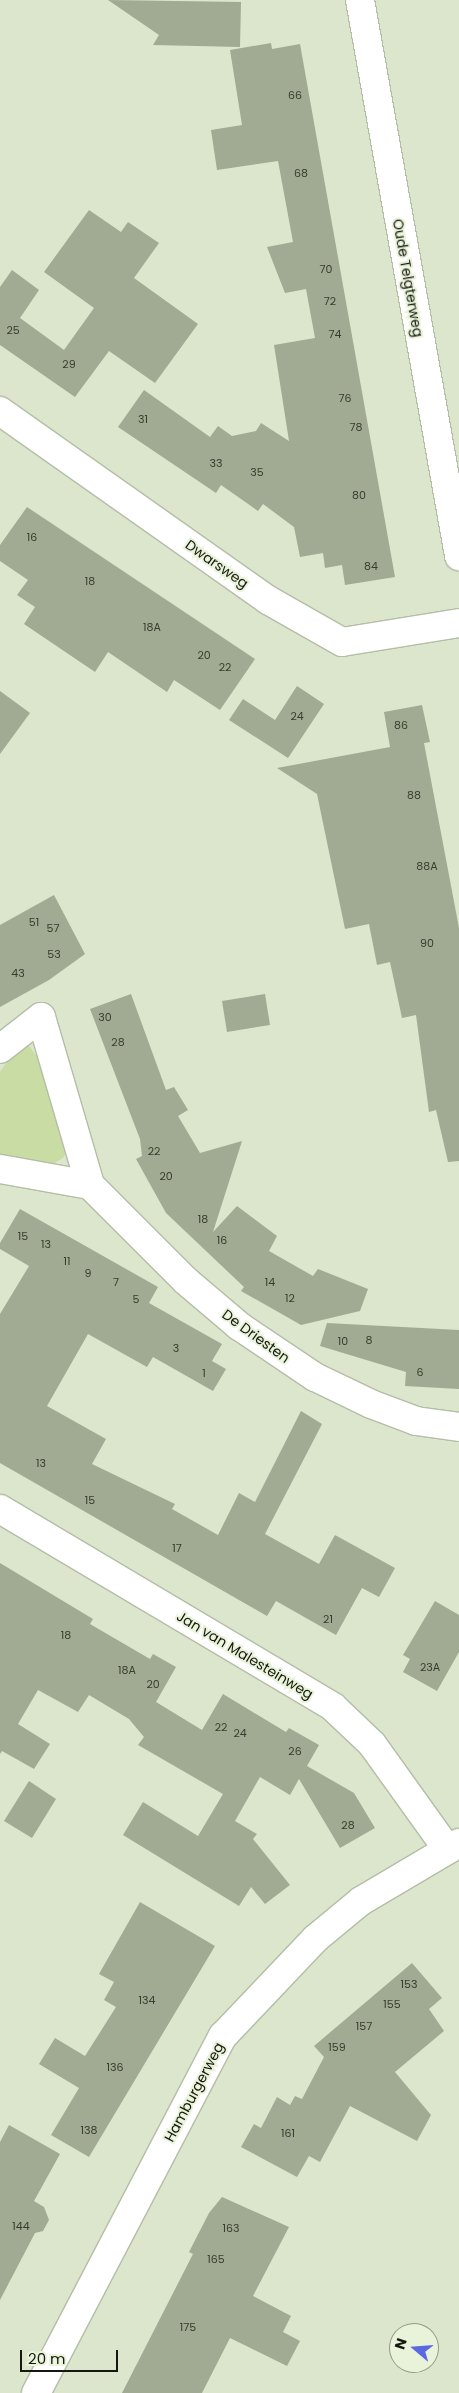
<!DOCTYPE html>
<html>
<head>
<meta charset="utf-8">
<style>
	body { margin:0 }
	#map { position:relative; width:459px; height:2393px; overflow:hidden; background:#dce6cd; font-family:Poppins,sans-serif }
	div>[style] { position:absolute }
	.green>* { inset:0; background:#c8dca4 }
	.building>* { inset:0; background:#a1aa92 }
	.roads { filter:drop-shadow(1px 0 #b4bda5) drop-shadow(-1px 0 #b4bda5) drop-shadow(0 1px #b4bda5) drop-shadow(0 -1px #b4bda5) }
	.minor>* { height:28px; margin:-14px; padding:0 14px; transform-origin:14px; border-radius:14px; background:#fff }
	.tertiary>* { height:28px; margin:-14px; padding:0 14px; transform-origin:14px; border-radius:14px; background:#fff }
	span { translate:-50% -50%; white-space:nowrap; text-align:center; line-height:1.15; -webkit-text-stroke:4px #e9f3da; paint-order:stroke }
	.number-label { font-size:11px; color:#383c30 }
	.number-label span { -webkit-text-stroke-width:0 }
	.street-label { font-size:14px; color:#15180f }
	.north { position:absolute; left:389px; top:2323px; width:50px; height:50px; box-sizing:border-box; background:#e9f3da; border:1px solid #949b89; border-radius:50%; rotate:288deg; font-size:14px; font-weight:700; line-height:20px; text-align:center; color:#15180f }
	.north::after { content:''; display:block; margin:auto; width:18px; height:22px; background:#5b69e0; clip-path:polygon(50% 0,100% 100%,50% 72%,0 100%) }
	.scale { position:absolute; left:20px; top:2350px; width:98px; height:22px; box-sizing:border-box; border:2px solid #15180f; border-top:0; padding-left:6px; font-size:15px; line-height:18px; white-space:nowrap; color:#15180f; -webkit-text-stroke:4px #e9f3da; paint-order:stroke }
</style>
</head>
<body>
<div id="map">
	<div class="green">
		<i style="clip-path:polygon(29px 1046px,39px 1059px,69px 1141px,64px 1157px,47px 1168px,0 1154px,0 1072px,15px 1051px)"></i>
	</div>
	<div class="building">
		<i style="clip-path:polygon(108px 0,241px 2px,240px 47px,153px 45px,159px 35px)"></i>
		<i style="clip-path:polygon(271px 43px,272px 49px,300px 44px,395px 577px,345px 585px,342px 565px,325px 568px,323px 553px,300px 557px,294px 527px,263px 504px,258px 511px,221px 485px,216px 493px,118px 427px,144px 390px,210px 437px,218px 426px,232px 436px,256px 431px,261px 423px,289px 441px,274px 345px,315px 338px,306px 289px,285px 293px,267px 247px,293px 242px,278px 161px,217px 170px,211px 130px,242px 125px,230px 50px)"></i>
		<i style="clip-path:polygon(89px 210px,121px 232px,128px 222px,159px 243px,134px 278px,198px 324px,155px 383px,109px 351px,75px 397px,0 345px,0 287px,12px 270px,39px 290px,20px 318px,64px 350px,94px 308px,44px 272px)"></i>
		<i style="clip-path:polygon(27px 507px,255px 659px,220px 710px,174px 680px,167px 692px,108px 652px,95px 672px,24px 624px,35px 607px,17px 595px,28px 580px,0 561px,0 545px)"></i>
		<i style="clip-path:polygon(297px 686px,324px 704px,288px 758px,229px 720px,243px 699px,275px 720px)"></i>
		<i style="clip-path:polygon(0 691px,30px 713px,0 754px)"></i>
		<i style="clip-path:polygon(422px 705px,430px 742px,424px 743px,459px 928px,459px 1161px,448px 1162px,436px 1110px,429px 1112px,416px 1015px,402px 1018px,390px 962px,377px 965px,369px 924px,345px 929px,317px 794px,277px 768px,390px 747px,384px 712px)"></i>
		<i style="clip-path:polygon(54px 895px,85px 954px,49px 980px,0 1007px,0 925px)"></i>
		<i style="clip-path:polygon(131px 994px,166px 1090px,174px 1087px,188px 1110px,178px 1116px,200px 1153px,242px 1141px,213px 1232px,237px 1206px,277px 1236px,269px 1251px,313px 1276px,318px 1269px,368px 1289px,360px 1311px,301px 1325px,241px 1291px,244px 1287px,166px 1213px,136px 1159px,142px 1156px,140px 1139px,90px 1009px)"></i>
		<i style="clip-path:polygon(265px 994px,270px 1025px,227px 1032px,222px 1001px)"></i>
		<i style="clip-path:polygon(20px 1209px,158px 1287px,149px 1303px,222px 1344px,212px 1361px,226px 1369px,213px 1391px,153px 1357px,147px 1367px,88px 1334px,47px 1406px,106px 1439px,92px 1464px,175px 1504px,172px 1509px,218px 1535px,239px 1493px,255px 1502px,301px 1411px,322px 1424px,265px 1534px,319px 1564px,335px 1535px,395px 1568px,379px 1597px,362px 1588px,336px 1635px,276px 1601px,267px 1616px,0 1463px,0 1314px,29px 1266px,0 1249px,0 1243px)"></i>
		<i style="clip-path:polygon(327px 1323px,459px 1330px,459px 1389px,405px 1386px,406px 1372px,320px 1346px)"></i>
		<i style="clip-path:polygon(0 1563px,93px 1619px,90px 1624px,150px 1659px,153px 1654px,176px 1667px,156px 1702px,202px 1730px,223px 1694px,286px 1732px,289px 1728px,319px 1745px,307px 1766px,354px 1793px,375px 1828px,340px 1848px,299px 1779px,290px 1795px,260px 1777px,235px 1821px,257px 1834px,253px 1839px,290px 1885px,265px 1904px,251px 1887px,239px 1906px,123px 1835px,143px 1802px,198px 1836px,223px 1794px,138px 1745px,144px 1737px,129px 1719px,89px 1695px,78px 1712px,38px 1690px,18px 1724px,50px 1744px,34px 1769px,2px 1751px,0 1754px)"></i>
		<i style="clip-path:polygon(435px 1601px,459px 1615px,459px 1652px,437px 1691px,403px 1672px,410px 1659px,403px 1655px)"></i>
		<i style="clip-path:polygon(29px 1781px,56px 1799px,32px 1838px,4px 1821px)"></i>
		<i style="clip-path:polygon(140px 1902px,215px 1946px,89px 2157px,51px 2135px,79px 2088px,39px 2064px,55px 2038px,85px 2056px,116px 2007px,104px 2000px,114px 1982px,99px 1974px)"></i>
		<i style="clip-path:polygon(412px 1963px,442px 1998px,429px 2009px,444px 2031px,395px 2072px,431px 2115px,417px 2141px,350px 2106px,320px 2162px,309px 2156px,297px 2177px,241px 2147px,254px 2124px,261px 2128px,277px 2097px,290px 2105px,295px 2096px,302px 2099px,324px 2057px,314px 2046px)"></i>
		<i style="clip-path:polygon(9px 2125px,60px 2154px,34px 2201px,44px 2207px,49px 2220px,43px 2231px,35px 2233px,0 2300px,0 2142px)"></i>
		<i style="clip-path:polygon(222px 2197px,289px 2227px,253px 2296px,291px 2316px,283px 2332px,300px 2341px,287px 2366px,230px 2338px,202px 2393px,122px 2393px,193px 2254px,189px 2252px,209px 2213px)"></i>
	</div>
	<div class="roads">
		<div class="minor">
			<i style="left:360px;top:0;width:565px;rotate:79.9deg"></i>
			<i style="left:0;top:411px;width:328px;rotate:35.2deg"></i>
			<i style="left:268px;top:600px;width:85px;rotate:29.6deg"></i>
			<i style="left:342px;top:642px;width:119px;rotate:-9.2deg"></i>
			<i style="left:0;top:1049px;width:52px;rotate:-38deg"></i>
			<i style="left:41px;top:1017px;width:175px;rotate:73.7deg"></i>
			<i style="left:90px;top:1185px;width:136px;rotate:45deg"></i>
			<i style="left:186px;top:1281px;width:70px;rotate:40.3deg"></i>
			<i style="left:239px;top:1326px;width:92px;rotate:33.9deg"></i>
			<i style="left:315px;top:1377px;width:62px;rotate:25.7deg"></i>
			<i style="left:371px;top:1404px;width:48px;rotate:20.7deg"></i>
			<i style="left:416px;top:1421px;width:43px;rotate:7.9deg"></i>
			<i style="left:0;top:1169px;width:91px;rotate:10.1deg"></i>
			<i style="left:0;top:1509px;width:387px;rotate:30.7deg"></i>
			<i style="left:333px;top:1707px;width:54px;rotate:43.5deg"></i>
			<i style="left:372px;top:1744px;width:130px;rotate:54.4deg"></i>
		</div>
		<div class="tertiary">
			<i style="left:36px;top:2393px;width:403px;rotate:-62.4deg"></i>
			<i style="left:223px;top:2036px;width:134px;rotate:-46.5deg"></i>
			<i style="left:315px;top:1939px;width:60px;rotate:-39.6deg"></i>
			<i style="left:361px;top:1901px;width:114px;rotate:-30.6deg"></i>
		</div>
	</div>
	<div class="number-label">
		<span style="left:295px;top:95px">66</span>
		<span style="left:301px;top:173px">68</span>
		<span style="left:326px;top:269px">70</span>
		<span style="left:330px;top:301px">72</span>
		<span style="left:13px;top:330px">25</span>
		<span style="left:335px;top:334px">74</span>
		<span style="left:69px;top:364px">29</span>
		<span style="left:345px;top:398px">76</span>
		<span style="left:143px;top:419px">31</span>
		<span style="left:356px;top:427px">78</span>
		<span style="left:216px;top:463px">33</span>
		<span style="left:257px;top:472px">35</span>
		<span style="left:359px;top:495px">80</span>
		<span style="left:32px;top:537px">16</span>
		<span style="left:371px;top:566px">84</span>
		<span style="left:90px;top:581px">18</span>
		<span style="left:152px;top:627px">18A</span>
		<span style="left:204px;top:655px">20</span>
		<span style="left:225px;top:667px">22</span>
		<span style="left:297px;top:716px">24</span>
		<span style="left:401px;top:725px">86</span>
		<span style="left:414px;top:795px">88</span>
		<span style="left:427px;top:866px">88A</span>
		<span style="left:34px;top:922px">51</span>
		<span style="left:53px;top:928px">57</span>
		<span style="left:427px;top:943px">90</span>
		<span style="left:54px;top:954px">53</span>
		<span style="left:18px;top:973px">43</span>
		<span style="left:105px;top:1017px">30</span>
		<span style="left:118px;top:1042px">28</span>
		<span style="left:154px;top:1151px">22</span>
		<span style="left:166px;top:1176px">20</span>
		<span style="left:203px;top:1219px">18</span>
		<span style="left:23px;top:1236px">15</span>
		<span style="left:222px;top:1240px">16</span>
		<span style="left:46px;top:1244px">13</span>
		<span style="left:67px;top:1261px">11</span>
		<span style="left:88px;top:1273px">9</span>
		<span style="left:116px;top:1282px">7</span>
		<span style="left:270px;top:1282px">14</span>
		<span style="left:290px;top:1298px">12</span>
		<span style="left:136px;top:1299px">5</span>
		<span style="left:369px;top:1340px">8</span>
		<span style="left:343px;top:1341px">10</span>
		<span style="left:176px;top:1348px">3</span>
		<span style="left:420px;top:1372px">6</span>
		<span style="left:204px;top:1373px">1</span>
		<span style="left:41px;top:1463px">13</span>
		<span style="left:90px;top:1500px">15</span>
		<span style="left:177px;top:1548px">17</span>
		<span style="left:328px;top:1619px">21</span>
		<span style="left:66px;top:1635px">18</span>
		<span style="left:430px;top:1667px">23A</span>
		<span style="left:127px;top:1670px">18A</span>
		<span style="left:153px;top:1684px">20</span>
		<span style="left:221px;top:1727px">22</span>
		<span style="left:240px;top:1733px">24</span>
		<span style="left:295px;top:1751px">26</span>
		<span style="left:348px;top:1825px">28</span>
		<span style="left:409px;top:1984px">153</span>
		<span style="left:147px;top:2000px">134</span>
		<span style="left:392px;top:2004px">155</span>
		<span style="left:364px;top:2026px">157</span>
		<span style="left:337px;top:2047px">159</span>
		<span style="left:115px;top:2067px">136</span>
		<span style="left:89px;top:2130px">138</span>
		<span style="left:288px;top:2133px">161</span>
		<span style="left:21px;top:2226px">144</span>
		<span style="left:231px;top:2228px">163</span>
		<span style="left:216px;top:2259px">165</span>
		<span style="left:188px;top:2327px">175</span>
	</div>
	<div class="street-label">
		<span style="left:408px;top:278px;rotate:80deg">Oude Telgterweg</span>
		<span style="left:217px;top:564px;rotate:35deg">Dwarsweg</span>
		<span style="left:256px;top:1336px;rotate:36deg">De Driesten</span>
		<span style="left:245px;top:1655px;rotate:31deg">Jan van Malesteinweg</span>
		<span style="left:194px;top:2092px;rotate:-62deg">Hamburgerweg</span>
	</div>
	<div class="north">N</div>
	<div class="scale">20 m</div>
</div>
</body>
</html>
